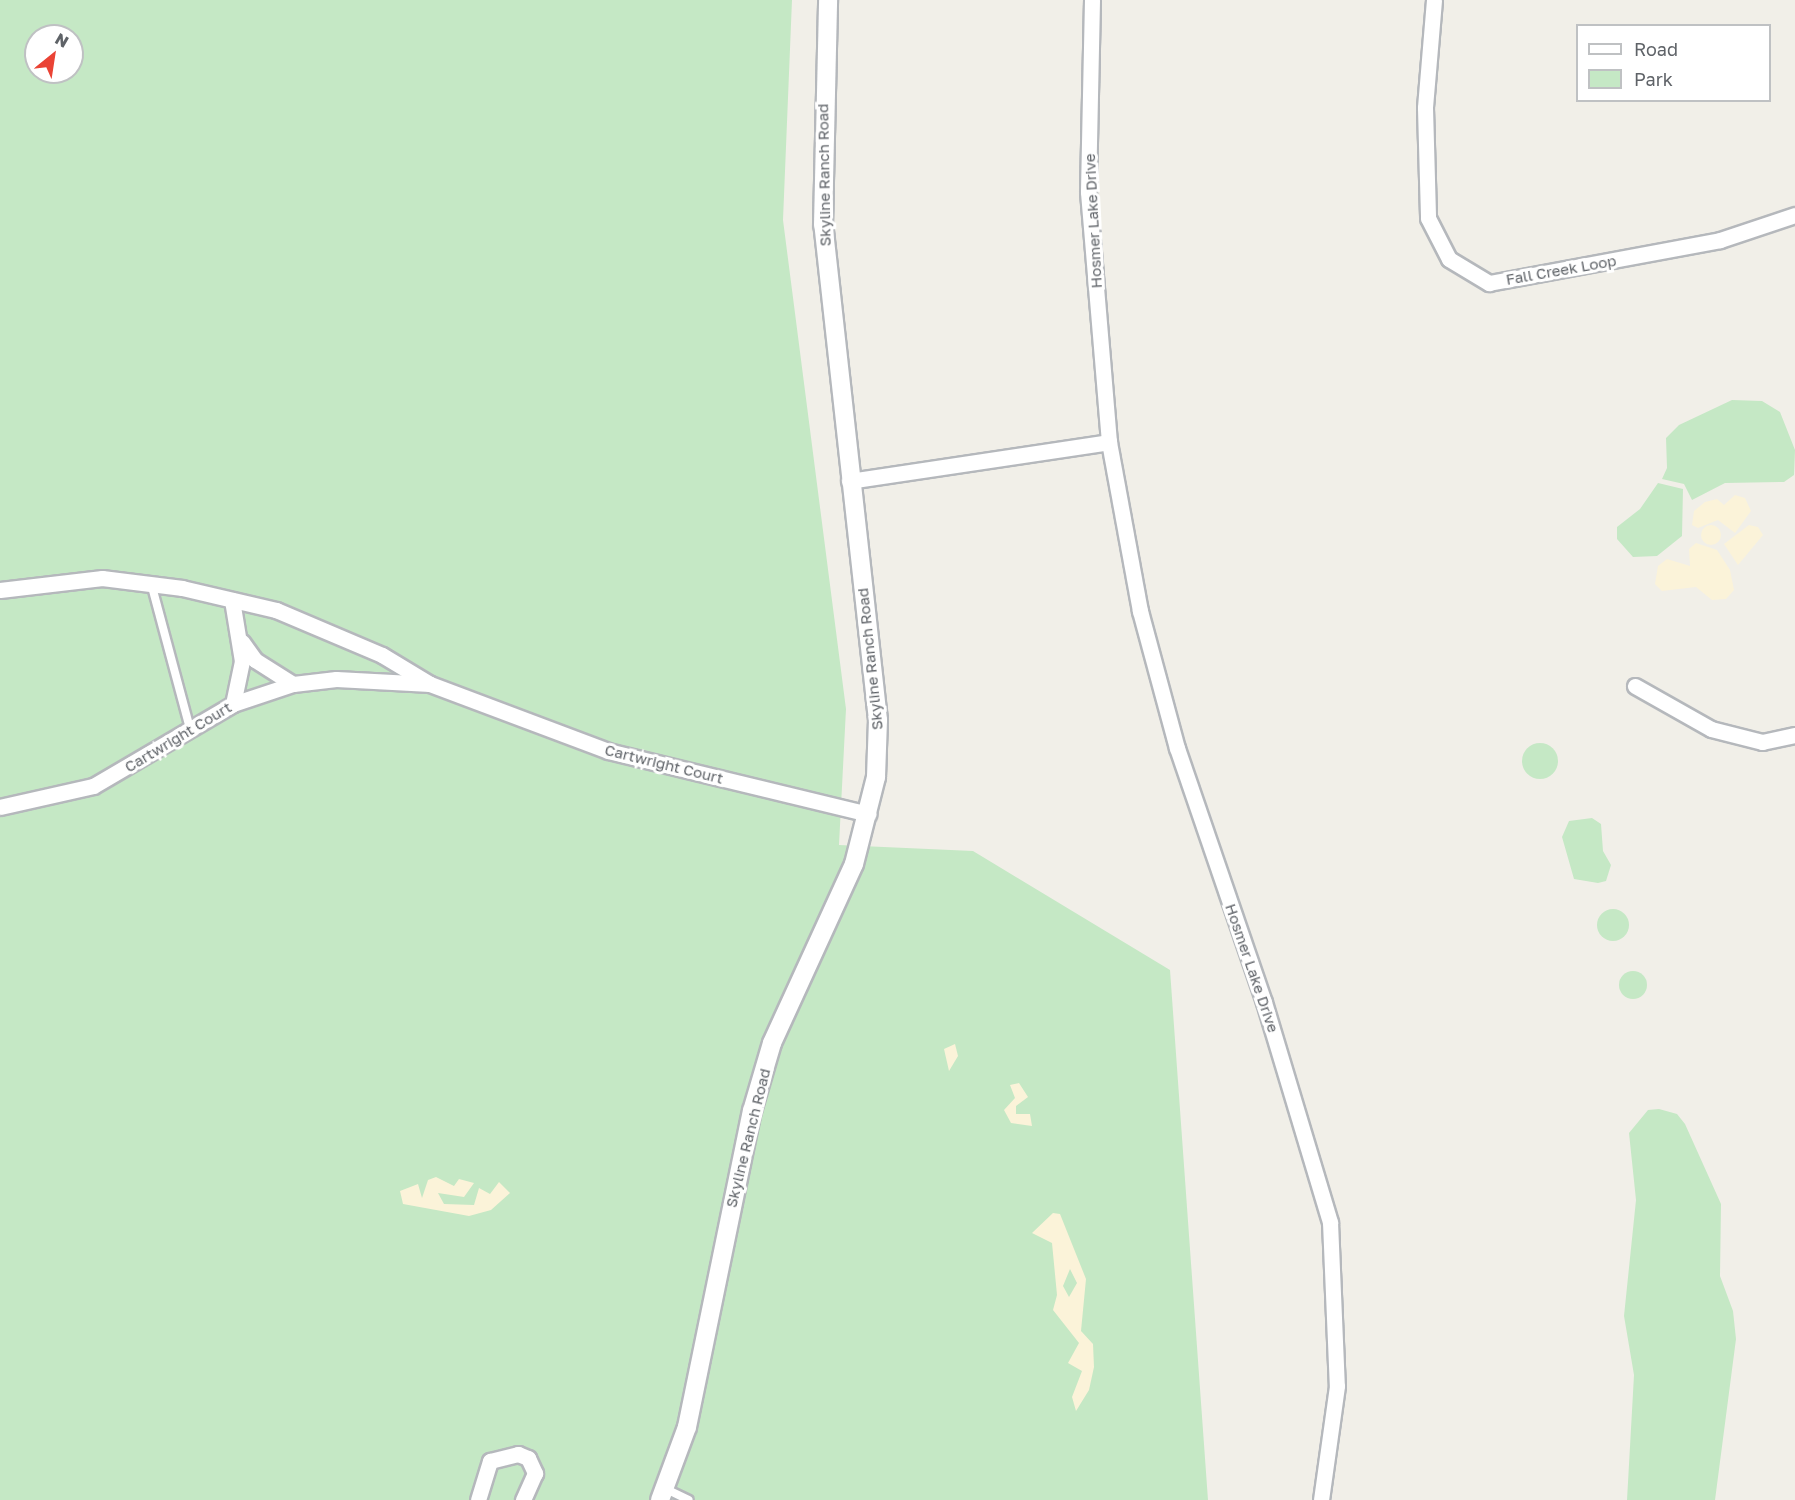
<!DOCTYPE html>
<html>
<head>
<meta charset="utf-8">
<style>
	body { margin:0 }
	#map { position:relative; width:1795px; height:1500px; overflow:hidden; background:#f1efe8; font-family:"Golos Text",sans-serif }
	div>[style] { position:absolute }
	.green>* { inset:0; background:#c5e8c5 }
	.round { border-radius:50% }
	.sand>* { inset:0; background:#fbf3d9 }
	.roads { filter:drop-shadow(2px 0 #b5b8bc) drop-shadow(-2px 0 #b5b8bc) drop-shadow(0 2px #b5b8bc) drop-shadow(0 -2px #b5b8bc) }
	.service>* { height:8px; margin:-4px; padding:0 4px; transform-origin:4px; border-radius:4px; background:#fff }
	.minor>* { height:15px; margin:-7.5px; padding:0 7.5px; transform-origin:7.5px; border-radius:7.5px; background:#fff }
	.tertiary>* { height:18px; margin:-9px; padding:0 9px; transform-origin:9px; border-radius:9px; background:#fff }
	span { translate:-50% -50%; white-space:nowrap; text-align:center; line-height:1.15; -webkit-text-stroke:6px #fff; paint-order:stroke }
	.street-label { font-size:15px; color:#5f6368 }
	.legend { position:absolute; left:1576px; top:24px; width:195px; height:78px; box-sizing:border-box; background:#fff; border:2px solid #bfc1c3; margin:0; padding:8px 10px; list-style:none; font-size:18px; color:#5f6368 }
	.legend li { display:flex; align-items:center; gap:12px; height:30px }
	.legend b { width:30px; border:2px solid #bfc1c3 }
	.north { position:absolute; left:24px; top:24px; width:60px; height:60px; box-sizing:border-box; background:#fff; border:2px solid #bfc1c3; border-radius:50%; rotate:30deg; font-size:16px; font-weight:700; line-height:24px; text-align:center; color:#5f6368 }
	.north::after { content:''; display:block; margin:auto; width:21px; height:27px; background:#ea4335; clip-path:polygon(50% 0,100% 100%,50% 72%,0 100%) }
</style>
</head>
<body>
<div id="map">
	<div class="green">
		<i style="clip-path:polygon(evenodd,0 0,792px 0,783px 220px,846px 709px,839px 845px,973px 851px,1170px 970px,1208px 1500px,0 1500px,0 0,36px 36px,72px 36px,72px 72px,36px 72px,36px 36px)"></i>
		<i style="clip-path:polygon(1732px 400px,1762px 401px,1780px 412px,1795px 450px,1794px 475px,1784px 482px,1725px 483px,1692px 500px,1684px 484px,1662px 479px,1667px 468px,1666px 438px,1679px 425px)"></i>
		<i style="clip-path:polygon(1658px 483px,1683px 489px,1682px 536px,1657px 556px,1633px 557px,1617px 539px,1617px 527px,1640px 509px)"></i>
		<i class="round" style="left:1522px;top:743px;width:36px;height:36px"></i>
		<i style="clip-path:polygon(1592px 818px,1601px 824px,1603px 851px,1611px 865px,1606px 881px,1598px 883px,1574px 879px,1562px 837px,1569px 821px)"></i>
		<i class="round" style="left:1597px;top:909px;width:32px;height:32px"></i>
		<i class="round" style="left:1619px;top:971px;width:28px;height:28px"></i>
		<i style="clip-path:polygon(1659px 1109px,1677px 1114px,1685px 1124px,1721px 1204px,1720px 1276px,1733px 1311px,1736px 1339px,1715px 1500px,1627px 1500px,1634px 1375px,1624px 1316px,1636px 1200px,1629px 1133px,1648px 1110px)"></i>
	</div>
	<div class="sand">
		<i style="clip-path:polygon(1735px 495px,1745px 498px,1751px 511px,1735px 533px,1718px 520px,1698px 528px,1692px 525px,1694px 511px,1705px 502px,1717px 499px,1724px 505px)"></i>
		<i style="clip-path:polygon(1749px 525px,1758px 527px,1763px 535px,1738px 565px,1724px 544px)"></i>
		<i class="round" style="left:1701px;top:525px;width:20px;height:20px"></i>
		<i style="clip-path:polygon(1696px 543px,1717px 550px,1730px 570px,1734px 590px,1726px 599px,1712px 600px,1696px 587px,1662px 591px,1655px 584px,1658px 566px,1667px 559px,1690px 566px,1689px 549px)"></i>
		<i style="clip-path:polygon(955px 1044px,958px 1056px,949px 1071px,944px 1049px)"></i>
		<i style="clip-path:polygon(1019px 1083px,1028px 1097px,1016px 1106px,1016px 1114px,1030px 1114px,1032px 1126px,1011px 1123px,1004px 1110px,1015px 1098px,1010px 1085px)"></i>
		<i style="clip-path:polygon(436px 1177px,454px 1186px,459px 1179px,474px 1183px,464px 1197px,438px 1193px,444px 1204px,474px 1205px,479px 1188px,490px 1194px,499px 1182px,510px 1193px,491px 1210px,469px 1216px,403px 1204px,400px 1191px,418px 1184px,422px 1198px,428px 1180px)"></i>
		<i style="clip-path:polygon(evenodd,1053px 1213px,1060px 1214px,1086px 1279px,1081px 1331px,1093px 1344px,1094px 1367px,1089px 1390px,1076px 1411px,1072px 1397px,1082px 1371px,1068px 1363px,1079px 1343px,1053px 1310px,1057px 1295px,1052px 1243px,1032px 1233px,1053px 1213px,1070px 1269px,1077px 1283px,1069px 1297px,1063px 1286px,1070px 1269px)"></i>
	</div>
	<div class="roads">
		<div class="service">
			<i style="left:151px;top:583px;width:151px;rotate:75deg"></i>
			<i style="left:666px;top:1489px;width:25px;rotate:26deg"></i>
		</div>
		<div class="minor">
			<i style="left:1092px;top:0;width:192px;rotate:91.2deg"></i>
			<i style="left:1088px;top:192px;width:251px;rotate:85.2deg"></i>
			<i style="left:1434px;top:0;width:108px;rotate:94.8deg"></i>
			<i style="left:1425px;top:108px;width:110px;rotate:88.4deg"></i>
			<i style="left:1428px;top:218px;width:46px;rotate:62.9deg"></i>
			<i style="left:1449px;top:259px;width:47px;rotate:31deg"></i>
			<i style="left:1489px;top:283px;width:235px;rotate:-10.5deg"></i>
			<i style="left:1720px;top:240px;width:79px;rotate:-18.4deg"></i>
			<i style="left:849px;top:481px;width:263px;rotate:-8.5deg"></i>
			<i style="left:1109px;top:442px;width:172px;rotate:79.6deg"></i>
			<i style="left:1140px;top:611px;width:142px;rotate:74.9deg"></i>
			<i style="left:1177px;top:748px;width:268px;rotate:71.1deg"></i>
			<i style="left:1264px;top:1002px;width:230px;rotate:73.3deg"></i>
			<i style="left:1330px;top:1222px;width:164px;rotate:87.6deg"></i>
			<i style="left:1337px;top:1386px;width:115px;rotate:98deg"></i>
			<i style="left:0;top:590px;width:103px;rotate:-6.7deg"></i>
			<i style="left:102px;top:578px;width:81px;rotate:7.1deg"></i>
			<i style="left:182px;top:588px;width:97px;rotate:13.2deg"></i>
			<i style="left:276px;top:610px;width:115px;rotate:23deg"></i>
			<i style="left:382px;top:655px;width:56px;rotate:31.1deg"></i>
			<i style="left:430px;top:684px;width:94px;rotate:-177deg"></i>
			<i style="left:336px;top:679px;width:43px;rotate:173.4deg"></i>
			<i style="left:293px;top:684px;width:63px;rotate:161.6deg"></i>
			<i style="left:233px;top:704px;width:162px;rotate:149.6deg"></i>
			<i style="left:93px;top:786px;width:95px;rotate:167.3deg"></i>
			<i style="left:232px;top:600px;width:62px;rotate:80.7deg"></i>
			<i style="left:242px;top:661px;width:44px;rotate:101.8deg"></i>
			<i style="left:242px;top:642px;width:22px;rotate:54deg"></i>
			<i style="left:255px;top:660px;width:45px;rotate:32.3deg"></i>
			<i style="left:430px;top:684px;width:190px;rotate:20.6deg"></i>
			<i style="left:608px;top:751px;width:268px;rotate:13.6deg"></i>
			<i style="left:1635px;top:686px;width:87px;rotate:29.5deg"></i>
			<i style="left:1711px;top:729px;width:53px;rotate:14.3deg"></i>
			<i style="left:1762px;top:742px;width:34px;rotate:-12deg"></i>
			<i style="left:478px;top:1500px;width:41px;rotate:-72.9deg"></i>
			<i style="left:490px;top:1461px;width:29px;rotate:-14deg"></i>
			<i style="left:518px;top:1454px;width:11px;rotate:22deg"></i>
			<i style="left:528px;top:1458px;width:17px;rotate:65deg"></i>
			<i style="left:535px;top:1473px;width:30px;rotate:114deg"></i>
		</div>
		<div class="tertiary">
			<i style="left:660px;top:1500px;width:78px;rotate:-69.7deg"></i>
			<i style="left:687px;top:1427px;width:323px;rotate:-78.4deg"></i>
			<i style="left:752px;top:1111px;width:71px;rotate:-73.6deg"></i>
			<i style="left:772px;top:1043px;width:197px;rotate:-65.4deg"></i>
			<i style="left:854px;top:864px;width:90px;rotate:-75.8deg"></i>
			<i style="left:876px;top:777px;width:57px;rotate:-88deg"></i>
			<i style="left:878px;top:720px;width:498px;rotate:-96.3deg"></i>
			<i style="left:823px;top:225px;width:225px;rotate:-88.7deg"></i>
		</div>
	</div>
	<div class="street-label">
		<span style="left:824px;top:175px;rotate:-91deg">Skyline Ranch Road</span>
		<span style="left:1093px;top:221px;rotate:-93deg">Hosmer Lake Drive</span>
		<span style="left:1561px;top:270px;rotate:-10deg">Fall Creek Loop</span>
		<span style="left:870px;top:659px;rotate:-96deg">Skyline Ranch Road</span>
		<span style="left:178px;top:737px;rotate:-31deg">Cartwright Court</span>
		<span style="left:664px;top:764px;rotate:14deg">Cartwright Court</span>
		<span style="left:1252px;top:968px;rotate:71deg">Hosmer Lake Drive</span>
		<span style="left:748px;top:1138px;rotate:-76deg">Skyline Ranch Road</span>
	</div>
	<ul class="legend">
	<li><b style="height:8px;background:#fff"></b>Road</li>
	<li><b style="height:16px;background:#c5e8c5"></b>Park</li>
	</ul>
	<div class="north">N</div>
</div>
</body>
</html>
